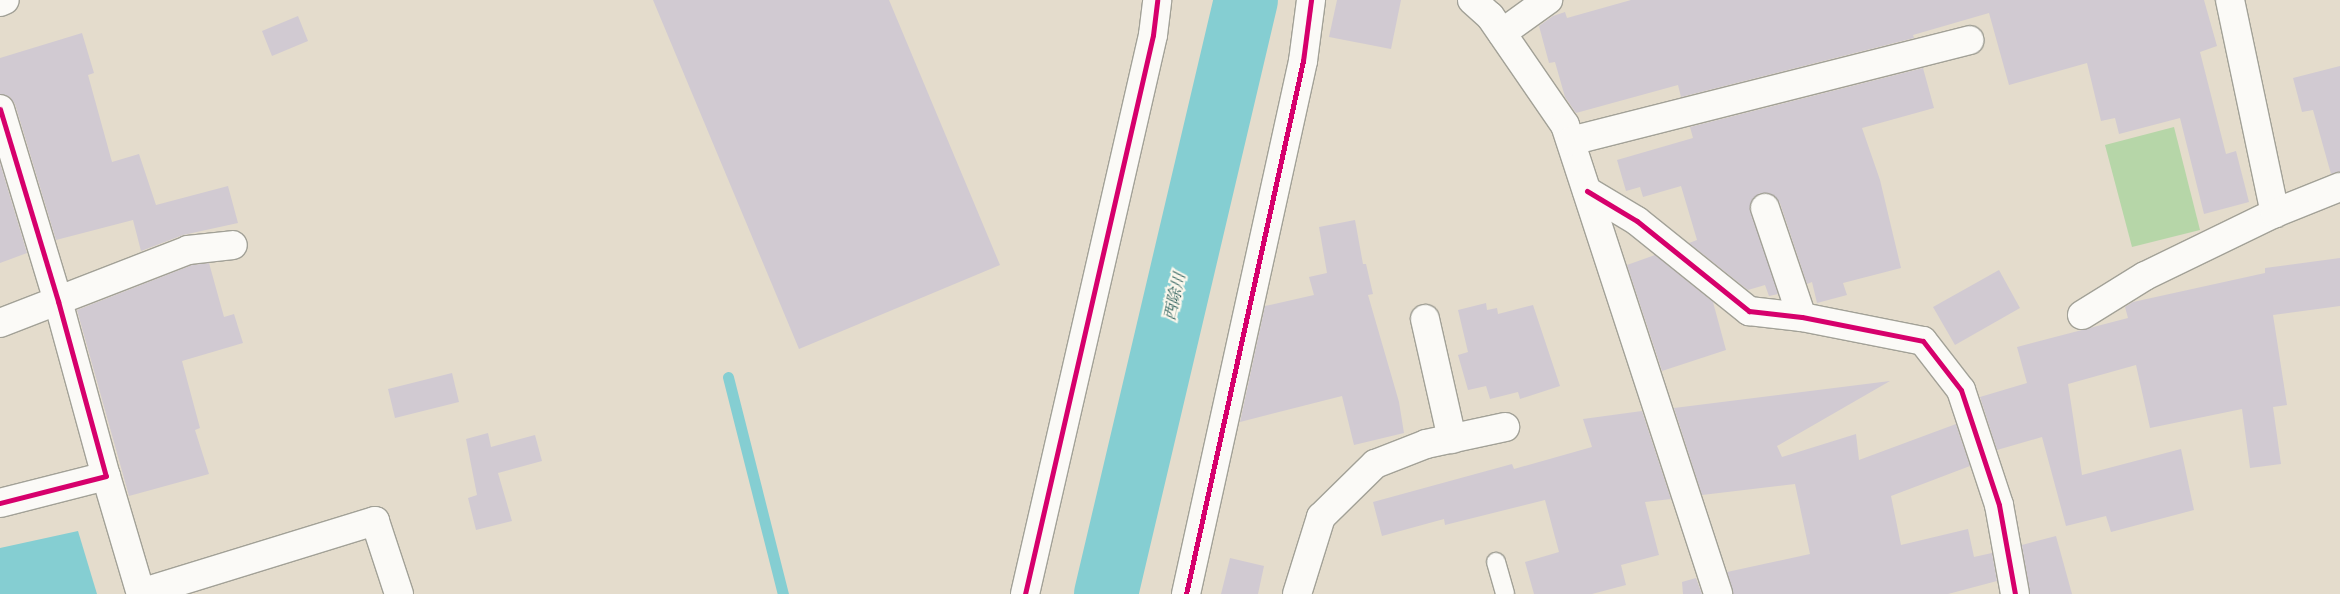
<!DOCTYPE html>
<html>
<head>
<meta charset="utf-8">
<style>
	body { margin:0 }
	#map { position:relative; width:2340px; height:594px; overflow:hidden; background:#e4dccc; font-family:"Old Standard TT","Noto Serif JP",serif }
	div>[style] { position:absolute }
	.green>* { inset:0; background:#b6d6a8 }
	.water>* { inset:0; background:#85ced2 }
	.stream>* { height:11px; margin:-5.5px; padding:0 5.5px; transform-origin:5.5px; border-radius:5.5px; background:#85ced2 }
	.river>* { height:64px; margin:-32px; padding:0 32px; transform-origin:32px; border-radius:32px; background:#85ced2 }
	.building>* { inset:0; background:#d1cad2 }
	.roads { filter:drop-shadow(1px 0 #a2a197) drop-shadow(-1px 0 #a2a197) drop-shadow(0 1px #a2a197) drop-shadow(0 -1px #a2a197) }
	.lane>* { height:18px; margin:-9px; padding:0 9px; transform-origin:9px; border-radius:9px; background:#fbfaf7 }
	.street>* { height:28px; margin:-14px; padding:0 14px; transform-origin:14px; border-radius:14px; background:#fbfaf7 }
	.cycleway>* { height:5px; margin:-2.5px; padding:0 2.5px; transform-origin:2.5px; border-radius:2.5px; background:#d6006c }
	span { translate:-50% -50%; white-space:nowrap; text-align:center; line-height:1.15; -webkit-text-stroke:4.5px #fbf7ec; paint-order:stroke }
	.water-label { font-size:16px; color:#2e605c; font-style:italic }
</style>
</head>
<body>
<div id="map">
	<div class="green">
		<i style="clip-path:polygon(2174px 127px,2200px 230px,2132px 247px,2105px 145px)"></i>
	</div>
	<div class="water">
		<i style="clip-path:polygon(78px 531px,97px 594px,0 594px,0 548px)"></i>
	</div>
	<div class="stream">
		<i style="left:728px;top:377px;width:224px;rotate:75.8deg"></i>
	</div>
	<div class="river">
		<i style="left:1106px;top:594px;width:610px;rotate:-76.74deg"></i>
	</div>
	<div class="building">
		<i style="clip-path:polygon(653px 0,889px 0,1000px 265px,799px 349px)"></i>
		<i style="clip-path:polygon(1337px 0,1401px 0,1391px 49px,1329px 37px)"></i>
		<i style="clip-path:polygon(1631px 0,2204px 0,2217px 46px,2200px 52px,2226px 154px,2236px 151px,2249px 202px,2204px 214px,2180px 118px,2119px 134px,2115px 118px,2101px 121px,2087px 63px,2009px 85px,1989px 13px,1913px 35px,1914px 38px,1681px 97px,1678px 85px,1576px 113px,1565px 97px,1555px 62px,1549px 63px,1539px 26px,1553px 16px,1565px 12px,1567px 18px)"></i>
		<i style="clip-path:polygon(298px 16px,308px 41px,272px 56px,262px 31px)"></i>
		<i style="clip-path:polygon(82px 33px,94px 73px,88px 75px,112px 162px,139px 154px,156px 205px,228px 186px,238px 223px,183px 235px,141px 251px,133px 220px,56px 240px,15px 104px,10px 97px,0 94px,0 58px)"></i>
		<i style="clip-path:polygon(2340px 66px,2340px 172px,2331px 174px,2313px 110px,2302px 112px,2293px 78px)"></i>
		<i style="clip-path:polygon(1923px 68px,1934px 108px,1862px 128px,1880px 180px,1901px 268px,1843px 283px,1847px 295px,1817px 303px,1812px 282px,1807px 284px,1780px 203px,1769px 193px,1760px 193px,1750px 205px,1778px 294px,1769px 296px,1765px 285px,1748px 290px,1689px 243px,1697px 240px,1681px 186px,1643px 197px,1640px 187px,1626px 191px,1617px 160px,1693px 138px,1690px 127px)"></i>
		<i style="clip-path:polygon(0 163px,27px 253px,0 263px)"></i>
		<i style="clip-path:polygon(1355px 220px,1363px 264px,1366px 264px,1373px 294px,1368px 295px,1399px 402px,1404px 433px,1354px 445px,1342px 396px,1240px 422px,1265px 306px,1314px 295px,1309px 277px,1327px 273px,1319px 227px)"></i>
		<i style="clip-path:polygon(1655px 255px,1713px 302px,1726px 350px,1662px 371px,1627px 265px)"></i>
		<i style="clip-path:polygon(2340px 258px,2340px 306px,2273px 315px,2287px 405px,2273px 407px,2281px 464px,2250px 468px,2242px 409px,2150px 428px,2136px 365px,2068px 384px,2082px 475px,2181px 449px,2194px 510px,2111px 532px,2106px 516px,2066px 526px,2042px 437px,1997px 450px,1980px 397px,2027px 383px,2017px 347px,2128px 318px,2125px 307px,2133px 302px,2265px 273px,2265px 268px)"></i>
		<i style="clip-path:polygon(209px 263px,224px 317px,234px 314px,243px 343px,182px 361px,200px 428px,195px 430px,209px 474px,129px 496px,77px 310px,192px 265px)"></i>
		<i style="clip-path:polygon(1999px 270px,2020px 308px,1955px 345px,1933px 307px)"></i>
		<i style="clip-path:polygon(1486px 303px,1487px 310px,1497px 308px,1498px 314px,1533px 305px,1560px 386px,1520px 399px,1518px 392px,1490px 399px,1486px 386px,1468px 390px,1458px 355px,1468px 352px,1458px 310px)"></i>
		<i style="clip-path:polygon(452px 373px,459px 402px,395px 418px,388px 389px)"></i>
		<i style="clip-path:polygon(1890px 381px,1777px 446px,1782px 457px,1856px 434px,1859px 460px,1956px 424px,1970px 466px,1891px 496px,1901px 545px,1968px 529px,1974px 557px,1992px 553px,1997px 581px,1948px 594px,1733px 594px,1727px 572px,1810px 554px,1795px 484px,1702px 495px,1674px 408px)"></i>
		<i style="clip-path:polygon(1642px 411px,1671px 499px,1645px 502px,1659px 555px,1621px 565px,1626px 585px,1592px 594px,1534px 594px,1525px 562px,1559px 552px,1545px 500px,1445px 525px,1444px 519px,1382px 536px,1373px 502px,1512px 464px,1514px 469px,1592px 447px,1583px 419px)"></i>
		<i style="clip-path:polygon(488px 433px,491px 447px,535px 435px,542px 461px,498px 473px,512px 521px,476px 530px,468px 498px,477px 495px,466px 439px)"></i>
		<i style="clip-path:polygon(2056px 536px,2072px 594px,2030px 594px,2022px 545px)"></i>
		<i style="clip-path:polygon(1230px 558px,1264px 566px,1258px 594px,1221px 594px)"></i>
		<i style="clip-path:polygon(1696px 578px,1702px 594px,1683px 594px,1682px 582px)"></i>
	</div>
	<div class="roads">
		<div class="lane">
			<i style="left:1496px;top:562px;width:33px;rotate:74deg"></i>
		</div>
		<div class="street">
			<i style="left:1472px;top:0;width:24px;rotate:42deg"></i>
			<i style="left:1490px;top:16px;width:132px;rotate:55.5deg"></i>
			<i style="left:1565px;top:125px;width:493px;rotate:71.9deg"></i>
			<i style="left:2230px;top:0;width:218px;rotate:78.1deg"></i>
			<i style="left:0;top:2px;width:5px;rotate:-22deg"></i>
			<i style="left:1502px;top:33px;width:57px;rotate:-35.7deg"></i>
			<i style="left:0;top:109px;width:201px;rotate:73.2deg"></i>
			<i style="left:58px;top:301px;width:181px;rotate:74.7deg"></i>
			<i style="left:106px;top:476px;width:109px;rotate:165.7deg"></i>
			<i style="left:1571px;top:141px;width:411px;rotate:-14.2deg"></i>
			<i style="left:1587px;top:191px;width:58px;rotate:31deg"></i>
			<i style="left:1637px;top:221px;width:144px;rotate:38.8deg"></i>
			<i style="left:1749px;top:311px;width:53px;rotate:6.5deg"></i>
			<i style="left:1802px;top:317px;width:123px;rotate:11.2deg"></i>
			<i style="left:1923px;top:341px;width:62px;rotate:52.2deg"></i>
			<i style="left:1961px;top:390px;width:121px;rotate:71.7deg"></i>
			<i style="left:1999px;top:505px;width:90px;rotate:79.8deg"></i>
			<i style="left:1765px;top:208px;width:115px;rotate:71.3deg"></i>
			<i style="left:2082px;top:315px;width:74px;rotate:-31.8deg"></i>
			<i style="left:2145px;top:276px;width:144px;rotate:-25.9deg"></i>
			<i style="left:2275px;top:213px;width:70px;rotate:-21.8deg"></i>
			<i style="left:1425px;top:319px;width:123px;rotate:77.3deg"></i>
			<i style="left:0;top:323px;width:202px;rotate:-21.2deg"></i>
			<i style="left:188px;top:250px;width:45px;rotate:-6.3deg"></i>
			<i style="left:106px;top:476px;width:123px;rotate:73.5deg"></i>
			<i style="left:141px;top:593px;width:245px;rotate:-17.1deg"></i>
			<i style="left:375px;top:521px;width:77px;rotate:71.8deg"></i>
			<i style="left:1025px;top:594px;width:573px;rotate:-77.1deg"></i>
			<i style="left:1153px;top:35px;width:35px;rotate:-83deg"></i>
			<i style="left:1186px;top:594px;width:546px;rotate:-77.62deg"></i>
			<i style="left:1303px;top:61px;width:62px;rotate:-82.5deg"></i>
			<i style="left:1297px;top:594px;width:81px;rotate:-72.7deg"></i>
			<i style="left:1321px;top:517px;width:76px;rotate:-44.5deg"></i>
			<i style="left:1375px;top:464px;width:55px;rotate:-21.4deg"></i>
			<i style="left:1426px;top:444px;width:81px;rotate:-12.1deg"></i>
		</div>
	</div>
	<div class="cycleway">
		<i style="left:0;top:109px;width:201px;rotate:73.2deg"></i>
		<i style="left:58px;top:301px;width:181px;rotate:74.7deg"></i>
		<i style="left:106px;top:476px;width:109px;rotate:165.7deg"></i>
		<i style="left:1587px;top:191px;width:58px;rotate:31deg"></i>
		<i style="left:1637px;top:221px;width:144px;rotate:38.8deg"></i>
		<i style="left:1749px;top:311px;width:53px;rotate:6.5deg"></i>
		<i style="left:1802px;top:317px;width:123px;rotate:11.2deg"></i>
		<i style="left:1923px;top:341px;width:62px;rotate:52.2deg"></i>
		<i style="left:1961px;top:390px;width:121px;rotate:71.7deg"></i>
		<i style="left:1999px;top:505px;width:90px;rotate:79.8deg"></i>
		<i style="left:1025px;top:594px;width:573px;rotate:-77.1deg"></i>
		<i style="left:1153px;top:35px;width:35px;rotate:-83deg"></i>
		<i style="left:1186px;top:594px;width:546px;rotate:-77.62deg"></i>
		<i style="left:1303px;top:61px;width:62px;rotate:-82.5deg"></i>
	</div>
	<div class="water-label">
		<span style="left:1176px;top:297px;rotate:-77deg">西除川</span>
	</div>
</div>
</body>
</html>
